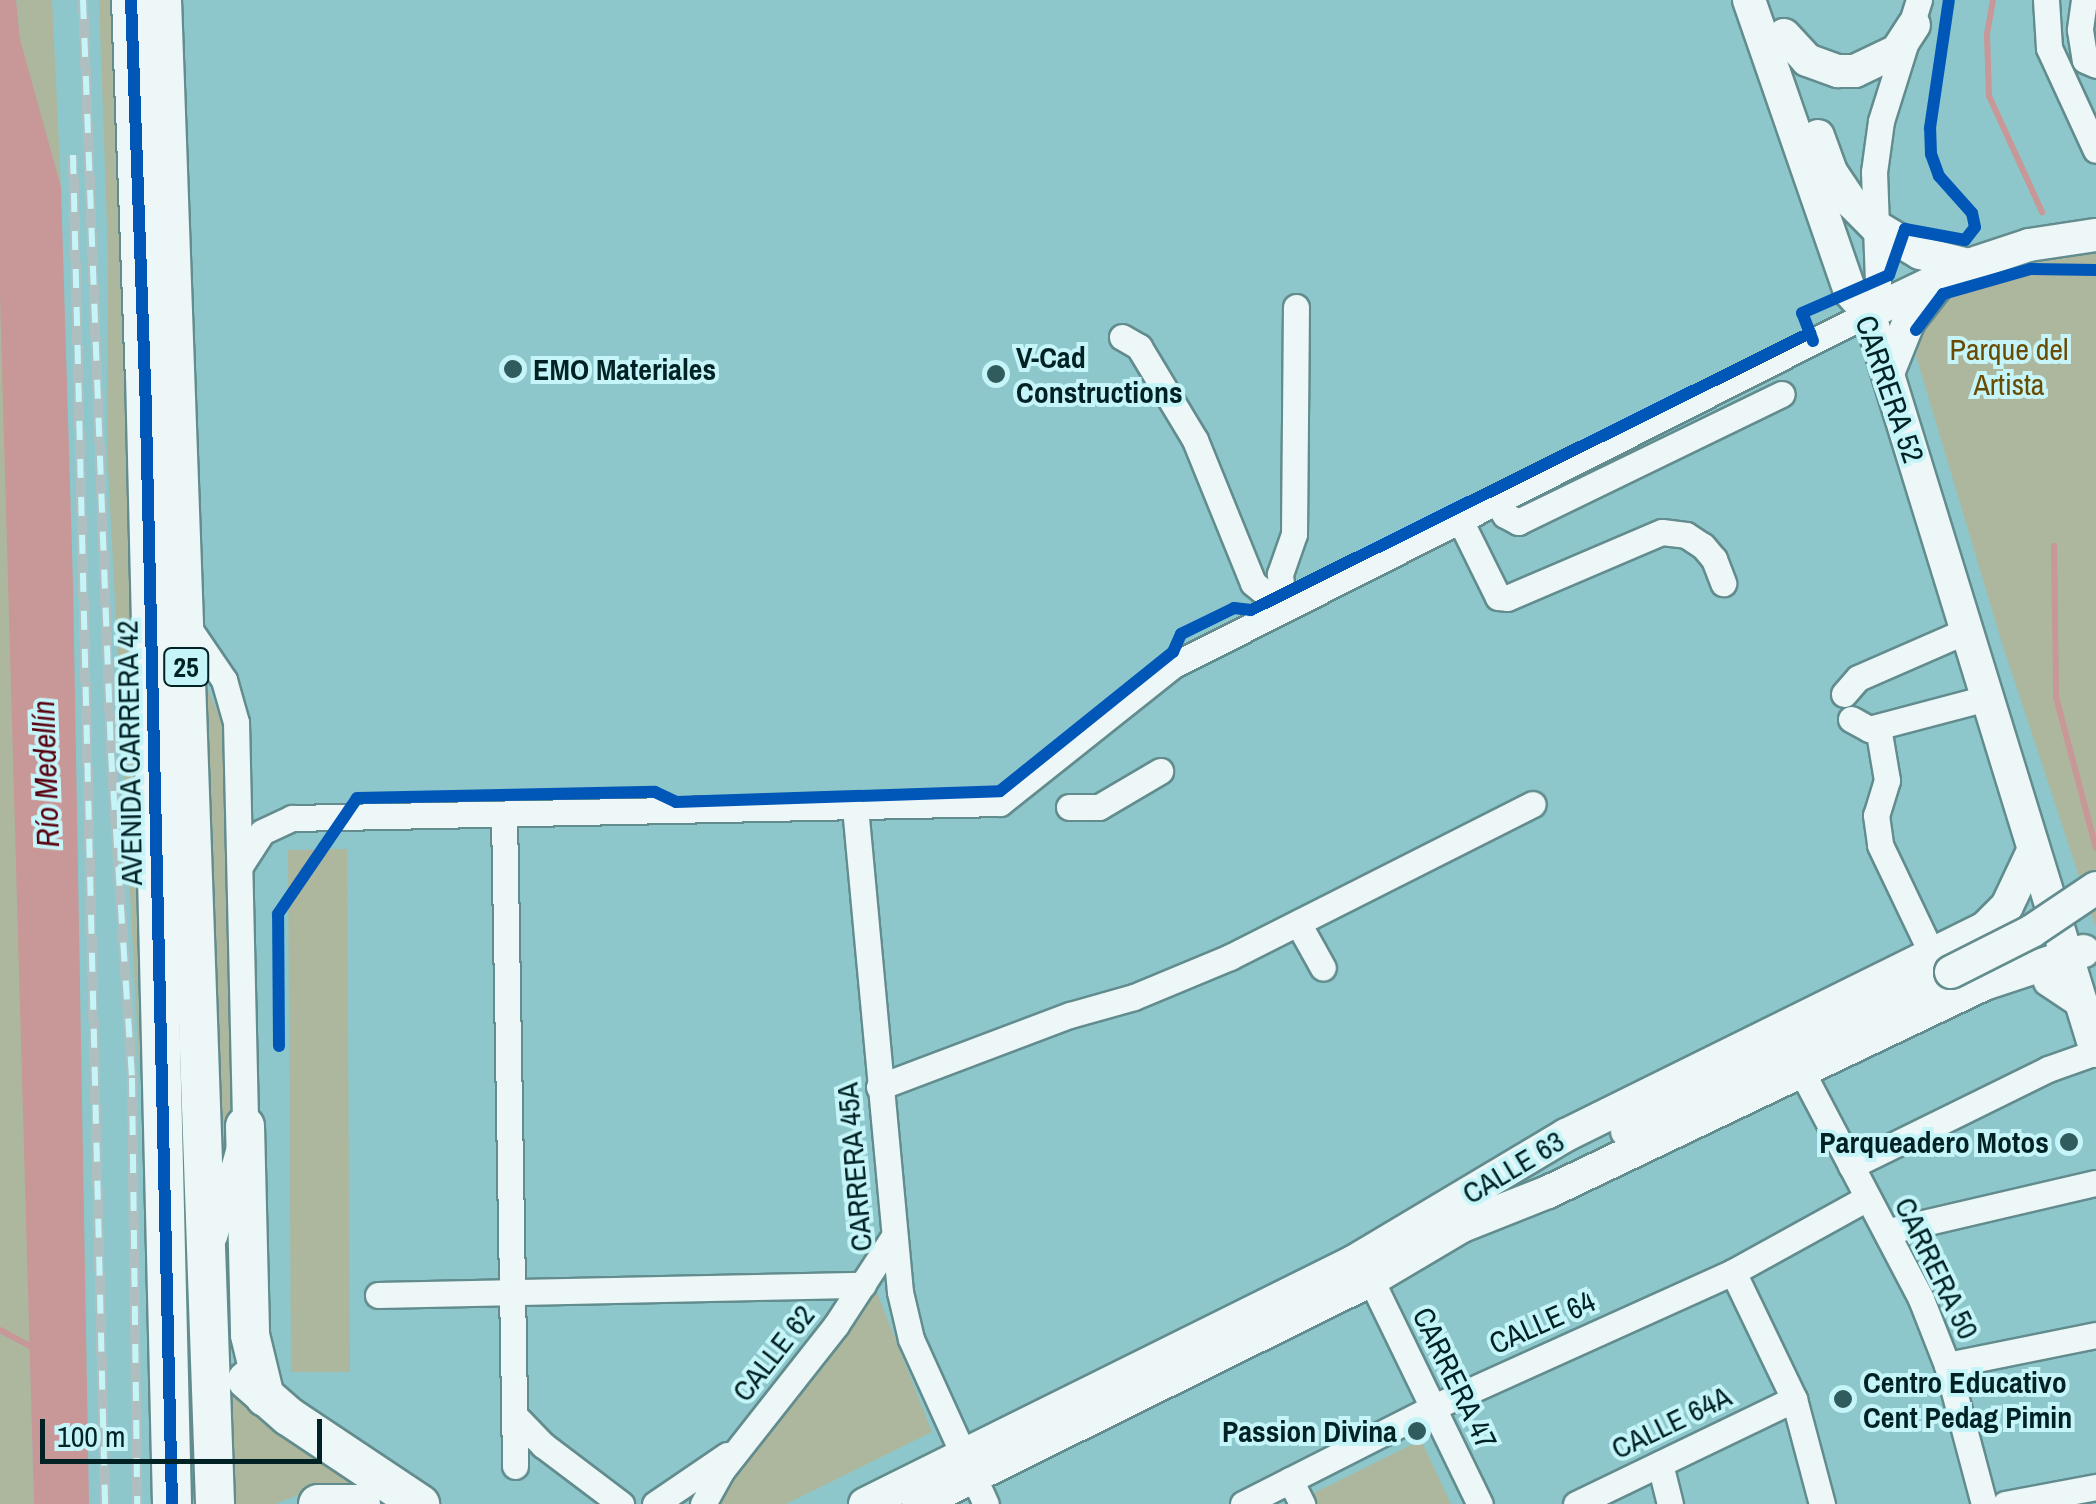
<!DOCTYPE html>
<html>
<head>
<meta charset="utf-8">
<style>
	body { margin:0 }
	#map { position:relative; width:2096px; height:1504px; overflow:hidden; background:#8dc7cb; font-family:"Archivo Narrow",sans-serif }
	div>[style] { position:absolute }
	.green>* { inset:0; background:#adb79d }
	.water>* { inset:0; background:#c89797 }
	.stream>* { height:6px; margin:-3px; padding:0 3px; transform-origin:3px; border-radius:3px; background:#c89797 }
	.roads { filter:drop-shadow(2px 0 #628c8e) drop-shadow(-2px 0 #628c8e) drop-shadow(0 2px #628c8e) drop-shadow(0 -2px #628c8e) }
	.minor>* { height:25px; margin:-12.5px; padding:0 12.5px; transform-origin:12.5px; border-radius:12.5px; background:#eef7f7 }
	.major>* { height:32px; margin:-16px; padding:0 16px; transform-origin:16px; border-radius:16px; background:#eef7f7 }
	.highway>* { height:38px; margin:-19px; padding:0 19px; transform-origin:19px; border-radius:19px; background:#eef7f7 }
	.rail>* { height:10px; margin-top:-5px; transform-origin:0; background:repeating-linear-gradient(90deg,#c5f5f8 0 19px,#afbfc0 0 38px); box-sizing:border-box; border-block:2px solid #afbfc0 }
	.bridges { filter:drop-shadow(2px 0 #628c8e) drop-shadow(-2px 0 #628c8e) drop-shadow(0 2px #628c8e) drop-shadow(0 -2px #628c8e) }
	.major-bridge>* { height:32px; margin:-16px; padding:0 16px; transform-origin:16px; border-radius:16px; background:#eef7f7 }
	.cycleway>* { height:12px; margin:-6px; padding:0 6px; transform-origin:6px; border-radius:6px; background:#0057b8 }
	.dots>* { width:28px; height:28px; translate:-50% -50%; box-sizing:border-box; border:5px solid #c5f5f8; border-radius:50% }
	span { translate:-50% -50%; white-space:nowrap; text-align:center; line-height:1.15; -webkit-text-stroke:8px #c5f5f8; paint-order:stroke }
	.shield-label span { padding:2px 8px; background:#c5f5f8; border:2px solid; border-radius:8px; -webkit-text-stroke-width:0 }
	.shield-label { font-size:28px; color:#002224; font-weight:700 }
	.park-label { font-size:30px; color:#6a4b03 }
	.poi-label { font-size:30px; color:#002224; font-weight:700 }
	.left { translate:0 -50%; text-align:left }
	.right { translate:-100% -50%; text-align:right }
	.street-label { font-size:30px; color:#002224 }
	.water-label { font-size:32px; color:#5a0110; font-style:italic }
	.scale { position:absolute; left:40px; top:1419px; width:282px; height:45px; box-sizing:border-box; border:5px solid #002224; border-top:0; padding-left:12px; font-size:30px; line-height:35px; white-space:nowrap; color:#002224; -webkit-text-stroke:8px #c5f5f8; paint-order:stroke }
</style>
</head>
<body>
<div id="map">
	<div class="green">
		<i style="clip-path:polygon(16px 0,52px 0,61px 187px,20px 39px)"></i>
		<i style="clip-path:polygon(99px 0,115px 0,123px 209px,140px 1085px,107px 447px,108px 254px)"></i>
		<i style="clip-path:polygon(2096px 253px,2096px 928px,2001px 640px,1916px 356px,1924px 326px,1961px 287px,2033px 257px)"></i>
		<i style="clip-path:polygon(0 297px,4px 354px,34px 1504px,0 1504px)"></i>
		<i style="clip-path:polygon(197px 665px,224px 727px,233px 1121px,219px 1155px)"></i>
		<i style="clip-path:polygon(347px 849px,350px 1372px,291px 1372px,288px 850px)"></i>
		<i style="clip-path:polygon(876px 1290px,932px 1432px,786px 1504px,716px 1504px)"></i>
		<i style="clip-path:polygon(229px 1382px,377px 1495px,319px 1487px,275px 1504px,230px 1504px)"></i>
		<i style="clip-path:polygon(1421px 1440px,1451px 1504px,1317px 1504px,1312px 1494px)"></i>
	</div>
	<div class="water">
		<i style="clip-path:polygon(0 0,16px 0,20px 39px,61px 187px,73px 584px,89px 1504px,34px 1504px,0 296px)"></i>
	</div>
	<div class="stream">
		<i style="left:1993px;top:0;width:35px;rotate:100deg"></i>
		<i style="left:1987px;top:34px;width:62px;rotate:88.2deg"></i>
		<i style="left:1989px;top:96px;width:128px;rotate:65.4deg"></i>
		<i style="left:2054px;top:546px;width:151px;rotate:89.2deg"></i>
		<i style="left:2056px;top:697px;width:156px;rotate:75.2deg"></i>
		<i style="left:0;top:1330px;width:38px;rotate:28deg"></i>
	</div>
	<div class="roads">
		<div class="minor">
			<i style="left:2046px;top:0;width:48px;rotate:86.4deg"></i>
			<i style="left:2049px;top:48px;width:112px;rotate:65.3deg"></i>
			<i style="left:2084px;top:0;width:30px;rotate:98deg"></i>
			<i style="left:2080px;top:30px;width:30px;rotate:81deg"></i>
			<i style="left:2085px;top:60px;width:12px;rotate:24deg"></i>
			<i style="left:1122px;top:337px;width:20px;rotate:30deg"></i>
			<i style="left:1139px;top:347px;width:109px;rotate:58.9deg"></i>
			<i style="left:1195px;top:440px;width:154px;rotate:67.9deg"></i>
			<i style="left:1253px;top:583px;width:40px;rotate:39deg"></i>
			<i style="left:1495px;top:500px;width:18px;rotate:56deg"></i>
			<i style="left:1505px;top:515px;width:15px;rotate:28deg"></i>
			<i style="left:1518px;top:522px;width:293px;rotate:-25.9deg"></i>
			<i style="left:1459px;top:518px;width:88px;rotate:63.7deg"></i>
			<i style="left:1498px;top:597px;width:9px;rotate:6deg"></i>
			<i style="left:1507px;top:598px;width:168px;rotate:-23.1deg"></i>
			<i style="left:1662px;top:532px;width:24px;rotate:7deg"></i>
			<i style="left:1686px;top:535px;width:20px;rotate:33deg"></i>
			<i style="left:1703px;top:546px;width:17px;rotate:50deg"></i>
			<i style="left:1714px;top:559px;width:26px;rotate:69deg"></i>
			<i style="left:1284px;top:608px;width:34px;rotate:-97deg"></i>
			<i style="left:1280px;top:574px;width:42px;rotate:-70.7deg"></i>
			<i style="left:1294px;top:534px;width:227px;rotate:-89.5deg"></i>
			<i style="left:186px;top:624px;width:68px;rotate:55.8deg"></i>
			<i style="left:224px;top:680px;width:44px;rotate:74.1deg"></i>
			<i style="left:236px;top:722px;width:404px;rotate:88.7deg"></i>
			<i style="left:245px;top:1126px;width:114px;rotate:105.7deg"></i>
			<i style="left:1844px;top:694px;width:21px;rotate:-49deg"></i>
			<i style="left:1858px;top:678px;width:120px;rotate:-23.6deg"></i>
			<i style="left:1851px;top:719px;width:21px;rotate:29deg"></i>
			<i style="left:1869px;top:729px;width:125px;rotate:-14.8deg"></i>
			<i style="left:1878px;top:727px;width:54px;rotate:80.4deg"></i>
			<i style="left:1887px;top:780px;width:37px;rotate:107deg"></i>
			<i style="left:1876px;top:815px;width:30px;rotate:82deg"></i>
			<i style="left:1880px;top:845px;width:119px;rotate:64.5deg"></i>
			<i style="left:855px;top:807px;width:487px;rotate:84.7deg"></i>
			<i style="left:900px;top:1292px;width:48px;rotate:76.8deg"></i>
			<i style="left:911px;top:1339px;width:181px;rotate:65.6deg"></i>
			<i style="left:1069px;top:807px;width:30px"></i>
			<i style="left:1099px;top:807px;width:71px;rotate:-30.5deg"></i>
			<i style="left:504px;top:814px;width:652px;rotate:89.03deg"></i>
			<i style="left:240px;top:866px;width:40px;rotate:-57.1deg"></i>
			<i style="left:262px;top:832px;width:33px;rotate:-25deg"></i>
			<i style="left:292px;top:818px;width:708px;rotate:-1.21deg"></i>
			<i style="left:1000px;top:803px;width:220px;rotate:-38.5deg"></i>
			<i style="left:1172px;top:666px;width:781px;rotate:-26.86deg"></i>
			<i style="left:1869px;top:313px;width:33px;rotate:-74deg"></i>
			<i style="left:1878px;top:281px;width:109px;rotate:-92.1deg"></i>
			<i style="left:1874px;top:172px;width:51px;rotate:-82.2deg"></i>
			<i style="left:1881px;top:121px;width:127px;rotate:-72.6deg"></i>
			<i style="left:1298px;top:923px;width:51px;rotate:60.9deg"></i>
			<i style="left:2046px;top:982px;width:43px;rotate:33.7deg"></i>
			<i style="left:1802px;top:1072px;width:256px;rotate:62.3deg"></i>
			<i style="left:1921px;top:1299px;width:71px;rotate:68.5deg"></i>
			<i style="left:1947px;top:1365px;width:144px;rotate:75.1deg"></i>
			<i style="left:879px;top:1087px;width:204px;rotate:-20.7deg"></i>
			<i style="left:1070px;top:1015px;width:66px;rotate:-15.7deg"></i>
			<i style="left:1134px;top:997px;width:104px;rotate:-22.6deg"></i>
			<i style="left:1230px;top:957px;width:339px;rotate:-26.8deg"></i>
			<i style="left:1851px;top:1166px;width:220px;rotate:-26.2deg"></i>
			<i style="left:2048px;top:1069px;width:51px;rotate:-19.5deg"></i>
			<i style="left:1889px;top:1231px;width:212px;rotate:-13.1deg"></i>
			<i style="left:1733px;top:1272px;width:141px;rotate:64.3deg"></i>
			<i style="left:1794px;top:1399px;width:109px;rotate:75.1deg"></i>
			<i style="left:1371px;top:1280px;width:249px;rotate:64.1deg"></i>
			<i style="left:378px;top:1295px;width:485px;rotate:-1.2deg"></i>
			<i style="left:1947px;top:1365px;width:152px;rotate:-11.4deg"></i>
			<i style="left:514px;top:1415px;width:42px;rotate:46deg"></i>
			<i style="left:543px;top:1445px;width:98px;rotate:37.1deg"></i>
			<i style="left:1660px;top:1464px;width:41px;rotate:76deg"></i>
			<i style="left:1290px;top:1480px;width:27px;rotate:63deg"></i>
			<i style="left:655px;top:1504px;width:87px;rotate:-34.2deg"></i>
			<i style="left:703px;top:1504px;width:39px;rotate:-61deg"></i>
			<i style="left:722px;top:1470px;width:184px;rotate:-51.8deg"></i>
			<i style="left:836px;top:1325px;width:103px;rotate:-56.9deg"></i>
			<i style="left:1243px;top:1504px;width:214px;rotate:-26.9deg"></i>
			<i style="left:1434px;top:1407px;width:328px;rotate:-24.3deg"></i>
			<i style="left:1733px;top:1272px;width:153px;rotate:-28.9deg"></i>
			<i style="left:1576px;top:1504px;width:242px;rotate:-25.7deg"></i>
			<i style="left:2005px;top:1504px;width:93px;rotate:-10.6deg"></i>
		</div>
		<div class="major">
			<i style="left:1749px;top:0;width:309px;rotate:70.9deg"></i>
			<i style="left:1850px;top:292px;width:28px;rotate:48deg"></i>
			<i style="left:1869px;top:313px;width:772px;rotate:72.9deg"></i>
			<i style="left:1784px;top:35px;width:34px;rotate:47deg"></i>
			<i style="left:1807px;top:60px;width:33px;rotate:20deg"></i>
			<i style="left:1838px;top:71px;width:17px"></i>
			<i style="left:1855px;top:71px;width:47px;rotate:-25.5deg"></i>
			<i style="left:1897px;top:51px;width:31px;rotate:-57deg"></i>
			<i style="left:1818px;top:136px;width:38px;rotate:70deg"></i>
			<i style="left:1831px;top:172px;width:37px;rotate:56deg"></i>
			<i style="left:1852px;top:203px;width:33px;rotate:45deg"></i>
			<i style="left:1875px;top:226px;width:52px;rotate:31deg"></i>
			<i style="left:1920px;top:253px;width:50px;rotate:13.8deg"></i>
			<i style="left:1869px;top:313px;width:111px;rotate:-25.6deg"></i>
			<i style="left:1969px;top:265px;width:63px;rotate:-18.4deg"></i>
			<i style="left:2029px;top:245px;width:68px;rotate:-8.5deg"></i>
			<i style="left:1888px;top:373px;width:56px;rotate:-68deg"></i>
			<i style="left:1909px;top:321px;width:51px;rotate:-52.2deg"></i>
			<i style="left:1627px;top:1131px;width:361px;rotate:-26.1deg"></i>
			<i style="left:865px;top:1504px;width:545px;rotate:-26.38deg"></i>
			<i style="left:1353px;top:1262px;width:248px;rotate:-30.8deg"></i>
			<i style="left:1566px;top:1135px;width:467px;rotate:-26.3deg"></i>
			<i style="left:1985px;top:928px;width:31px;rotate:-45deg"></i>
			<i style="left:2007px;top:906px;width:61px;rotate:-64.7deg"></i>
			<i style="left:918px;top:1504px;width:505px;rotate:-26.31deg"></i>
			<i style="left:1371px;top:1280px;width:106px;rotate:-30.7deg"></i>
			<i style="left:1462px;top:1226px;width:92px;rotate:-21.6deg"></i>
			<i style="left:1548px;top:1192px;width:483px;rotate:-25.5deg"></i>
			<i style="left:1984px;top:984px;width:105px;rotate:-18.3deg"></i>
		</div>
		<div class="highway">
			<i style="left:131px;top:0;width:374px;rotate:87.9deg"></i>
			<i style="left:145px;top:374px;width:1130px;rotate:88.63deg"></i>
			<i style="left:162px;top:0;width:1505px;rotate:87.98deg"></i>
			<i style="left:245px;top:1126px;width:209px;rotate:88.6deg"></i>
			<i style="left:250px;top:1335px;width:64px;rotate:76.4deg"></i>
			<i style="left:247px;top:1380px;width:55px;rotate:41.3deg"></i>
			<i style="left:288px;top:1416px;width:159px;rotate:33.7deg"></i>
			<i style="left:318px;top:1504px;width:43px"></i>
		</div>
	</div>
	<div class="rail">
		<i style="left:83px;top:0;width:754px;rotate:87.87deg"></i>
		<i style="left:111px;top:753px;width:326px;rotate:86.3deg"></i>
		<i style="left:132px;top:1078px;width:426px;rotate:89.3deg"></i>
		<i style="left:73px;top:155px;width:1349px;rotate:88.64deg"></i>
	</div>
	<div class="bridges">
		<div class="major-bridge">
			<i style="left:1951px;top:972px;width:91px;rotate:-26.8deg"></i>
			<i style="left:2032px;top:931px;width:77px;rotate:-33.9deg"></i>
		</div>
	</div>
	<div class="cycleway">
		<i style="left:131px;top:0;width:374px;rotate:87.9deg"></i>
		<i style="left:145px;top:374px;width:1130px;rotate:88.63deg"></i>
		<i style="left:1916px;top:330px;width:45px;rotate:-53.1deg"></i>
		<i style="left:1943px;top:294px;width:91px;rotate:-15.9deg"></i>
		<i style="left:2031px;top:269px;width:65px;rotate:0.9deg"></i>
		<i style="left:1813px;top:341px;width:30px;rotate:-111deg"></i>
		<i style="left:1802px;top:313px;width:95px;rotate:-23.6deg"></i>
		<i style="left:1889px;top:275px;width:49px;rotate:-70.8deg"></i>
		<i style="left:1905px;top:229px;width:61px;rotate:10.4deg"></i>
		<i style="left:1965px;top:240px;width:16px;rotate:-52deg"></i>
		<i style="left:1975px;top:227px;width:14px;rotate:-102deg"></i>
		<i style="left:1972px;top:213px;width:50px;rotate:-131.7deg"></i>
		<i style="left:1939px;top:176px;width:23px;rotate:-110deg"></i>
		<i style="left:1931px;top:154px;width:26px;rotate:-92deg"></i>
		<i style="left:1930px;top:128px;width:129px;rotate:-81.6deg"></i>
		<i style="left:279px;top:1046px;width:132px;rotate:-90.4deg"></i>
		<i style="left:278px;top:914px;width:140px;rotate:-55.7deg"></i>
		<i style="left:357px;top:798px;width:298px;rotate:-1.2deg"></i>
		<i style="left:655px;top:792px;width:23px;rotate:25deg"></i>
		<i style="left:676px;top:802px;width:324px;rotate:-1.9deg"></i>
		<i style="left:1000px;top:791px;width:222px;rotate:-38.8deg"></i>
		<i style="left:1173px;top:652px;width:20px;rotate:-66deg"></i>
		<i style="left:1181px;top:634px;width:59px;rotate:-26.1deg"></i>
		<i style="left:1234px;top:608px;width:17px;rotate:7deg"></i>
		<i style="left:1251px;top:610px;width:624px;rotate:-26.36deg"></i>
	</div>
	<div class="dots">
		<i style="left:513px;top:369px;background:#315c5e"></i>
		<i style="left:996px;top:374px;background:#315c5e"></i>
		<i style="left:2069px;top:1142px;background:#315c5e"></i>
		<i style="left:1843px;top:1399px;background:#315c5e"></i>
		<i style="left:1417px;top:1431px;background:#315c5e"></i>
	</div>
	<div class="shield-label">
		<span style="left:186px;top:667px">25</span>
	</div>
	<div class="park-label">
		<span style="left:2009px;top:366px">Parque del<br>Artista</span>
	</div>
	<div class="poi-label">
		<span class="left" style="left:1016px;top:374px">V-Cad<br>Constructions</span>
		<span class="left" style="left:533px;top:369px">EMO Materiales</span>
		<span class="right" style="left:2049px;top:1142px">Parqueadero Motos</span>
		<span class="left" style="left:1863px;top:1399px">Centro Educativo<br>Cent Pedag Pimin</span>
		<span class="right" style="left:1397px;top:1431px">Passion Divina</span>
	</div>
	<div class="street-label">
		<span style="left:1890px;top:389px;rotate:71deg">CARRERA 52</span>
		<span style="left:129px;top:753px;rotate:-91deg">AVENIDA CARRERA 42</span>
		<span style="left:854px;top:1167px;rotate:-95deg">CARRERA 45A</span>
		<span style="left:1513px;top:1167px;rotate:-31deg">CALLE 63</span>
		<span style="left:1937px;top:1268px;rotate:64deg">CARRERA 50</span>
		<span style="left:1542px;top:1322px;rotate:-24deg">CALLE 64</span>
		<span style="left:773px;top:1353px;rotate:-52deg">CALLE 62</span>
		<span style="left:1455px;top:1378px;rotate:64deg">CARRERA 47</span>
		<span style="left:1671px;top:1422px;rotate:-26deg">CALLE 64A</span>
	</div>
	<div class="water-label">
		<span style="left:46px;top:774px;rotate:-92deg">Río Medellín</span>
	</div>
	<div class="scale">100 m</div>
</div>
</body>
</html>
